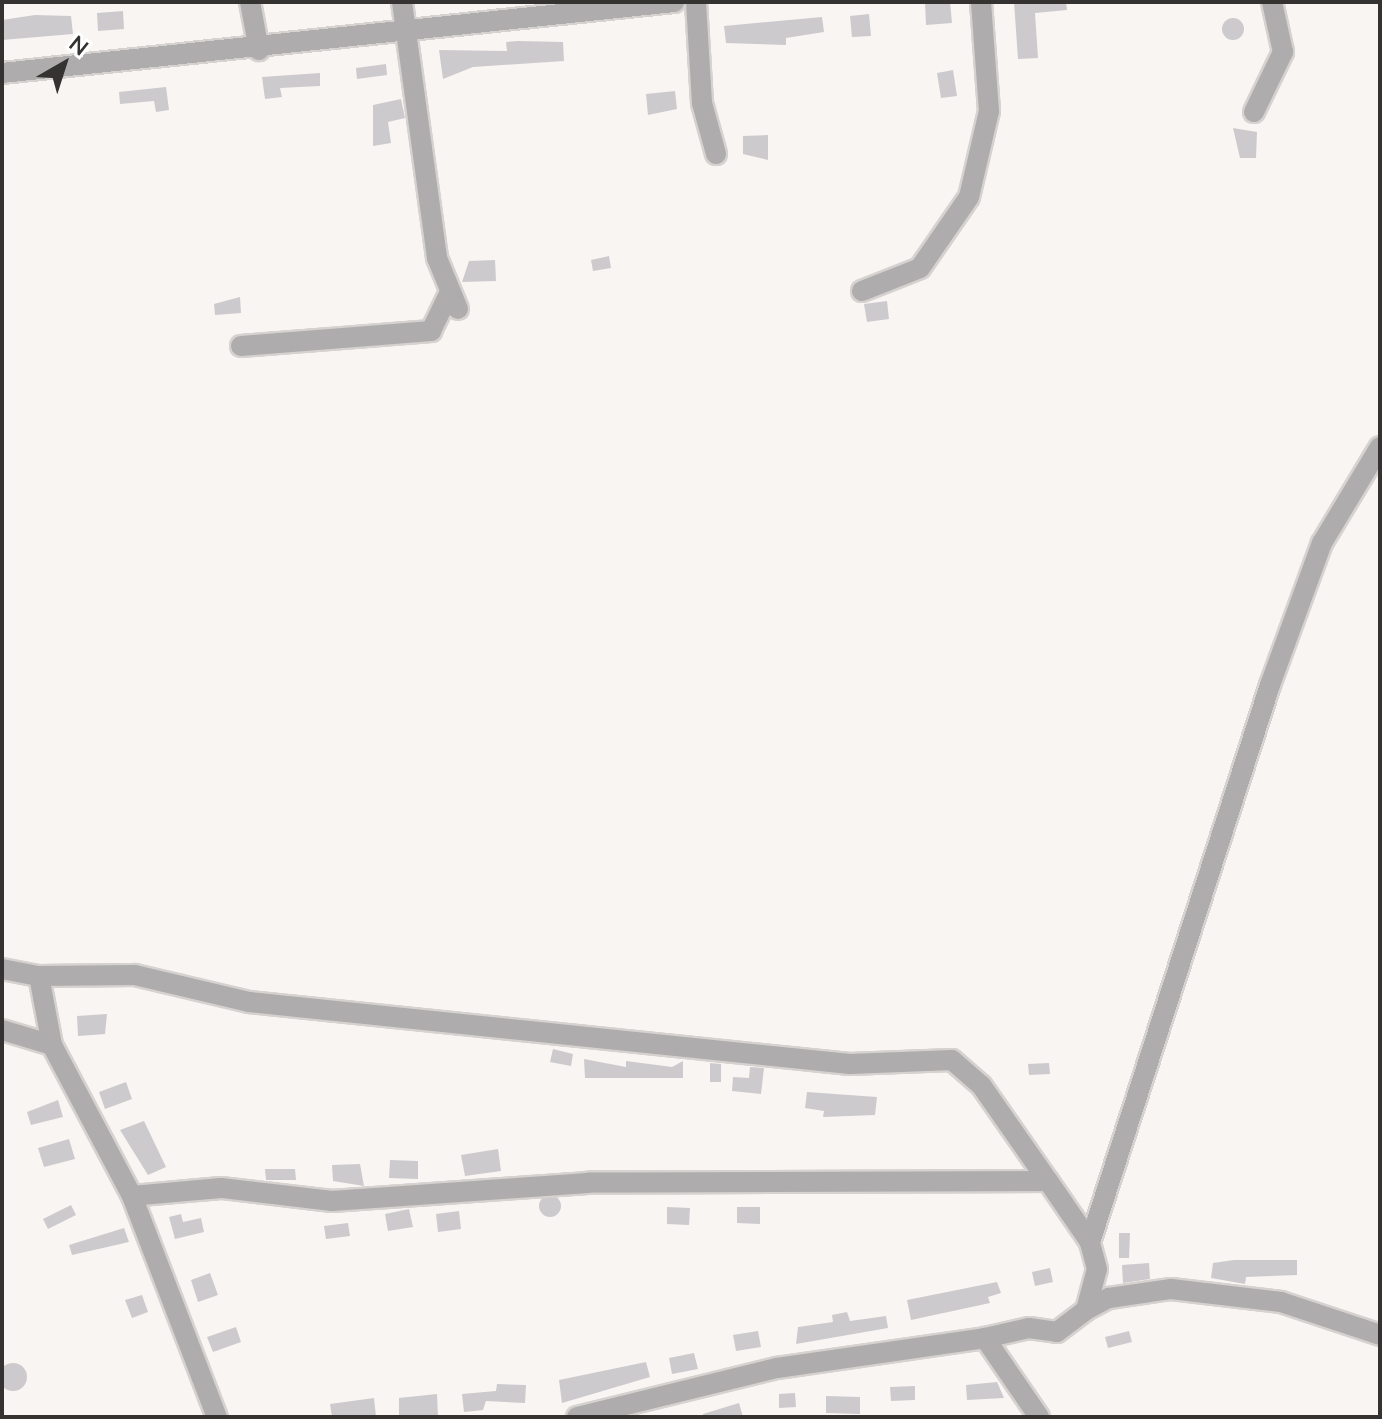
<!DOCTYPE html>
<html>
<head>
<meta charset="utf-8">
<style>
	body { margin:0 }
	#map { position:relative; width:1382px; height:1419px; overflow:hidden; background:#f9f5f3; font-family:Mulish,sans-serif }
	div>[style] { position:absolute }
	.building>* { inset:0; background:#cdcacd }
	.round { border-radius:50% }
	.roads { filter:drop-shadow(2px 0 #d6d2d0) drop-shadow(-2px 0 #d6d2d0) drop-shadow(0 2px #d6d2d0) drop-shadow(0 -2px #d6d2d0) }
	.minor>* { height:20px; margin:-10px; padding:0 10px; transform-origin:10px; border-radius:10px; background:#aeacac }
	span { translate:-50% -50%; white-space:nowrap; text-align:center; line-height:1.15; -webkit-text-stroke:6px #fff; paint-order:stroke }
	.frame { position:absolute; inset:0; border:4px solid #343332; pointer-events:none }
	.north { position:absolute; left:24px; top:24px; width:80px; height:80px; -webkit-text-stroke:6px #fff; paint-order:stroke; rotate:39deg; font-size:22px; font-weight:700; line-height:32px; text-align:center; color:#343332 }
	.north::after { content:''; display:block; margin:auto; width:28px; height:36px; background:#343332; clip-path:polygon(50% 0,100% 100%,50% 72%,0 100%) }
</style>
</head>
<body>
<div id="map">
	<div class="building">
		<i style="clip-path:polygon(933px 2px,950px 2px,952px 23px,926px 25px,925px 3px)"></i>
		<i style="clip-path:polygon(1014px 2px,1066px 2px,1067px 10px,1035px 13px,1038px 58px,1018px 59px)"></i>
		<i style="clip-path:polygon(123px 11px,124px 29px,98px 31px,97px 13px)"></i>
		<i style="clip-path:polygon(869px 14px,871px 36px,852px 37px,850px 16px)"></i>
		<i style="clip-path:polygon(35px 15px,71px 16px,73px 34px,2px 40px,2px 20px)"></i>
		<i style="clip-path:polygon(822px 17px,824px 32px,786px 38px,786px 45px,726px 43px,724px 26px)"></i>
		<i class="round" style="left:1222px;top:18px;width:22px;height:22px"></i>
		<i style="clip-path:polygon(518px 41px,563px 42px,564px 61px,473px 67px,443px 79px,439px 50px,507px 51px,506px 42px)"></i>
		<i style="clip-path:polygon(386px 64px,387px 75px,357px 79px,356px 68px)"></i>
		<i style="clip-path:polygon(953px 70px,957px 96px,941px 98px,937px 73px)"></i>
		<i style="clip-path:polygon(320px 73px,320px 86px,280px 88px,282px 97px,265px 99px,262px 77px)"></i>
		<i style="clip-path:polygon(166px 87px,169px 110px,156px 112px,154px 101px,120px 104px,119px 92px)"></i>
		<i style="clip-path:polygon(675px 91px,677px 109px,648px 115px,646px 94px)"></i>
		<i style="clip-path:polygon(401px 99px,405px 118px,388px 122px,391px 143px,373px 146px,373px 105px)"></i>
		<i style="clip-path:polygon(1233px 128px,1257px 132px,1256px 158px,1240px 158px)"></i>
		<i style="clip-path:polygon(768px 135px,768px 160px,743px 154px,743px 136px)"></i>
		<i style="clip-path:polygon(609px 256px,611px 268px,593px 271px,591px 260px)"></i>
		<i style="clip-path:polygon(495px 260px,496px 281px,462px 282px,469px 261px)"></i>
		<i style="clip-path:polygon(240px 297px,241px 313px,215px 315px,214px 304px)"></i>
		<i style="clip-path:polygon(887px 301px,889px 319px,867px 322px,864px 304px)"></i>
		<i style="clip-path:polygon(107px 1014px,105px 1034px,78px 1036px,77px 1016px)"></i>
		<i style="clip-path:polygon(553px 1049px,573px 1054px,571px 1066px,550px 1062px)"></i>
		<i style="clip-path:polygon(584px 1059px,626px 1067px,626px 1061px,672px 1067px,683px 1061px,683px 1078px,585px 1078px)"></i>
		<i style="clip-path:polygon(710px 1063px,721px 1064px,721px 1082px,710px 1082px)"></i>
		<i style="clip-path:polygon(1049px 1063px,1050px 1074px,1029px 1075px,1028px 1064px)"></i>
		<i style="clip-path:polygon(750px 1067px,764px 1068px,761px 1094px,732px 1091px,733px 1077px,749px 1078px)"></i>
		<i style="clip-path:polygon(126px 1082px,132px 1099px,105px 1109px,99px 1092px)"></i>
		<i style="clip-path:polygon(807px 1092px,877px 1097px,875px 1115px,823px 1117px,824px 1111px,805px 1108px)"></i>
		<i style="clip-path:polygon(58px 1100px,63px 1117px,31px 1125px,27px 1112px)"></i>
		<i style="clip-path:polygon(144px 1121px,166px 1167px,148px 1175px,120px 1130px)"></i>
		<i style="clip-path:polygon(69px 1139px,75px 1159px,44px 1167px,38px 1148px)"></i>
		<i style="clip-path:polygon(498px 1149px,501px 1171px,465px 1176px,461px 1155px)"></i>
		<i style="clip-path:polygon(390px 1160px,418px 1161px,418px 1179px,389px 1178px)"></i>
		<i style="clip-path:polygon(360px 1164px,364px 1186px,333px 1181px,332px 1165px)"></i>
		<i style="clip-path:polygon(265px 1169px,295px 1169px,296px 1180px,266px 1180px)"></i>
		<i class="round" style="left:539px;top:1195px;width:22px;height:22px"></i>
		<i style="clip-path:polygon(71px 1205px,76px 1215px,48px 1229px,43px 1219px)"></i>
		<i style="clip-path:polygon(667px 1207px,690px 1208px,689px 1225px,667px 1224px)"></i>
		<i style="clip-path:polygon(737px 1207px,760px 1207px,760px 1224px,737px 1223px)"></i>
		<i style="clip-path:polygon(409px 1209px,413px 1227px,388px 1231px,385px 1214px)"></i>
		<i style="clip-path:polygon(459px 1211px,461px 1229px,438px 1232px,436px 1214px)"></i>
		<i style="clip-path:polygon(181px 1214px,183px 1222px,201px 1218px,204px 1232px,175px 1239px,169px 1217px)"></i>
		<i style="clip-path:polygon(348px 1223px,350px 1236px,326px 1239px,324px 1226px)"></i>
		<i style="clip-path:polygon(124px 1228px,129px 1242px,72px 1255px,69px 1245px)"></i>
		<i style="clip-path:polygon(1119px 1233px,1130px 1233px,1129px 1258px,1119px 1258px)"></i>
		<i style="clip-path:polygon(1234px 1260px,1297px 1260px,1297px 1275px,1246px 1277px,1245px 1284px,1211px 1278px,1213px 1263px)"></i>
		<i style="clip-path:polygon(1149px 1263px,1150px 1279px,1123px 1283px,1122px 1265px)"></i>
		<i style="clip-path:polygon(1050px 1268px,1053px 1282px,1035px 1286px,1032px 1272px)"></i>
		<i style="clip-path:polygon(210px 1273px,218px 1295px,198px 1302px,191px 1280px)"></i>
		<i style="clip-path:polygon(997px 1282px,1001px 1293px,988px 1297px,990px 1303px,911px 1320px,907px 1300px)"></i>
		<i style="clip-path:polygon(142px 1295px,148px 1312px,132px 1318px,125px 1300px)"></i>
		<i style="clip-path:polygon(847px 1312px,850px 1321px,886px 1316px,888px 1328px,796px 1344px,798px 1327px,833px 1322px,832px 1315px)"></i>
		<i style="clip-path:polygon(236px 1327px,241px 1342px,213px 1352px,207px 1337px)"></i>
		<i style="clip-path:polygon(758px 1331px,761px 1347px,736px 1351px,733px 1335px)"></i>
		<i style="clip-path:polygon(1129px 1331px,1132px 1342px,1108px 1348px,1105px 1337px)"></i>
		<i style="clip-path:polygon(694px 1353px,698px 1369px,672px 1374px,669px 1358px)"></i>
		<i style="clip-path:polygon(646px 1362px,650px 1377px,562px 1403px,559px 1380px)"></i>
		<i class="round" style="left:-1px;top:1363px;width:28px;height:28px"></i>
		<i style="clip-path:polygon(997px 1382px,1004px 1398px,967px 1400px,966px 1385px)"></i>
		<i style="clip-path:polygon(497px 1384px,526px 1385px,525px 1403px,486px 1401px,483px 1410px,464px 1412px,462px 1394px,496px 1391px)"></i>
		<i style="clip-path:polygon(915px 1386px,915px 1400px,891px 1401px,890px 1387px)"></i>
		<i style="clip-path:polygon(795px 1393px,796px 1407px,779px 1408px,779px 1394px)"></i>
		<i style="clip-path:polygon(437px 1394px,438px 1417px,399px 1417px,399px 1398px)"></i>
		<i style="clip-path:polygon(826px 1396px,860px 1397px,860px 1414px,826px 1413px)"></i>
		<i style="clip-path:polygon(374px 1398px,376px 1417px,332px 1417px,330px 1404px)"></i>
		<i style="clip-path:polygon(739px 1403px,743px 1417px,703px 1417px,703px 1414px)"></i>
	</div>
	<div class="roads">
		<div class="minor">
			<i style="left:250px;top:2px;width:49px;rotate:79.4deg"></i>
			<i style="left:402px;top:2px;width:258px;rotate:82.2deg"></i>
			<i style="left:437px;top:258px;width:55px;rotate:67.6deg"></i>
			<i style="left:696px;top:2px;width:101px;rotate:86.6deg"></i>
			<i style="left:702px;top:103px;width:53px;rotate:74.6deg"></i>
			<i style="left:2px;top:73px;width:676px;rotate:-6.03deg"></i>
			<i style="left:1254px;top:112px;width:67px;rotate:-64.2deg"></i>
			<i style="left:1283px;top:52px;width:51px;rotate:-102.4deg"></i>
			<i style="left:862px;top:291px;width:62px;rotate:-21.6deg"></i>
			<i style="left:920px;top:268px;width:86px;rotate:-55.4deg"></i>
			<i style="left:969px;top:197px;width:88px;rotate:-76.9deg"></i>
			<i style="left:989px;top:111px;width:109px;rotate:-94.2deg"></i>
			<i style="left:241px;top:346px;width:191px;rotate:-4.5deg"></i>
			<i style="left:431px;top:331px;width:41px;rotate:-64.1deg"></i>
			<i style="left:2px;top:969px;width:38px;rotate:11deg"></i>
			<i style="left:39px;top:976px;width:70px;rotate:79.3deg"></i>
			<i style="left:52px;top:1045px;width:171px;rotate:62.1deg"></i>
			<i style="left:132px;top:1196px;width:237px;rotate:69deg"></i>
			<i style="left:39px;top:976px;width:96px;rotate:-0.6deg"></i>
			<i style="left:135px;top:975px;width:117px;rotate:13.3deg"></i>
			<i style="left:249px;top:1002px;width:604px;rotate:5.89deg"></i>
			<i style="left:850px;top:1064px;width:102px;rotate:-2.2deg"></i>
			<i style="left:952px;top:1060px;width:38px;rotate:41deg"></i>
			<i style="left:981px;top:1085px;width:117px;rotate:55.1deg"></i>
			<i style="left:1048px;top:1181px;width:460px;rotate:179.8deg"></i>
			<i style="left:588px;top:1183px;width:257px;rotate:176deg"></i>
			<i style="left:332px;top:1201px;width:112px;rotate:-173.3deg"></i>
			<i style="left:221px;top:1188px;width:89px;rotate:174.9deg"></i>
			<i style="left:2px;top:1030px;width:52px;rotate:16.7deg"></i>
			<i style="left:1090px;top:1242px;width:585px;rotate:-72.09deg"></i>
			<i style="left:1270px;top:685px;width:151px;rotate:-69.9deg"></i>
			<i style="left:1322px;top:543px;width:112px;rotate:-58.9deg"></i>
			<i style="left:1086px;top:1310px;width:26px;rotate:-28deg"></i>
			<i style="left:1109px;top:1298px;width:63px;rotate:-8.3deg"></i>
			<i style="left:1171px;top:1289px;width:111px;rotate:6.7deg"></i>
			<i style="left:1281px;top:1302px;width:104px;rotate:18.4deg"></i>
			<i style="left:577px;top:1417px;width:206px;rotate:-13.8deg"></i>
			<i style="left:777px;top:1368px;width:210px;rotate:-8.2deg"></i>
			<i style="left:1039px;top:1417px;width:96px;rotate:-124.4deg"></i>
			<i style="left:985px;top:1338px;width:45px;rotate:-12.8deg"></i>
			<i style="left:1029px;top:1328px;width:28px;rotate:8deg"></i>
			<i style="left:1057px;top:1332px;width:36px;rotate:-37deg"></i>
			<i style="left:1086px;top:1310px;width:42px;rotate:-75deg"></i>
			<i style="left:1097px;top:1269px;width:28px;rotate:-105deg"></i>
			<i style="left:1090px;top:1242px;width:74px;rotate:-124.5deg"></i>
		</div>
	</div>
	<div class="frame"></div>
	<div class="north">N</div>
</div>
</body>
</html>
